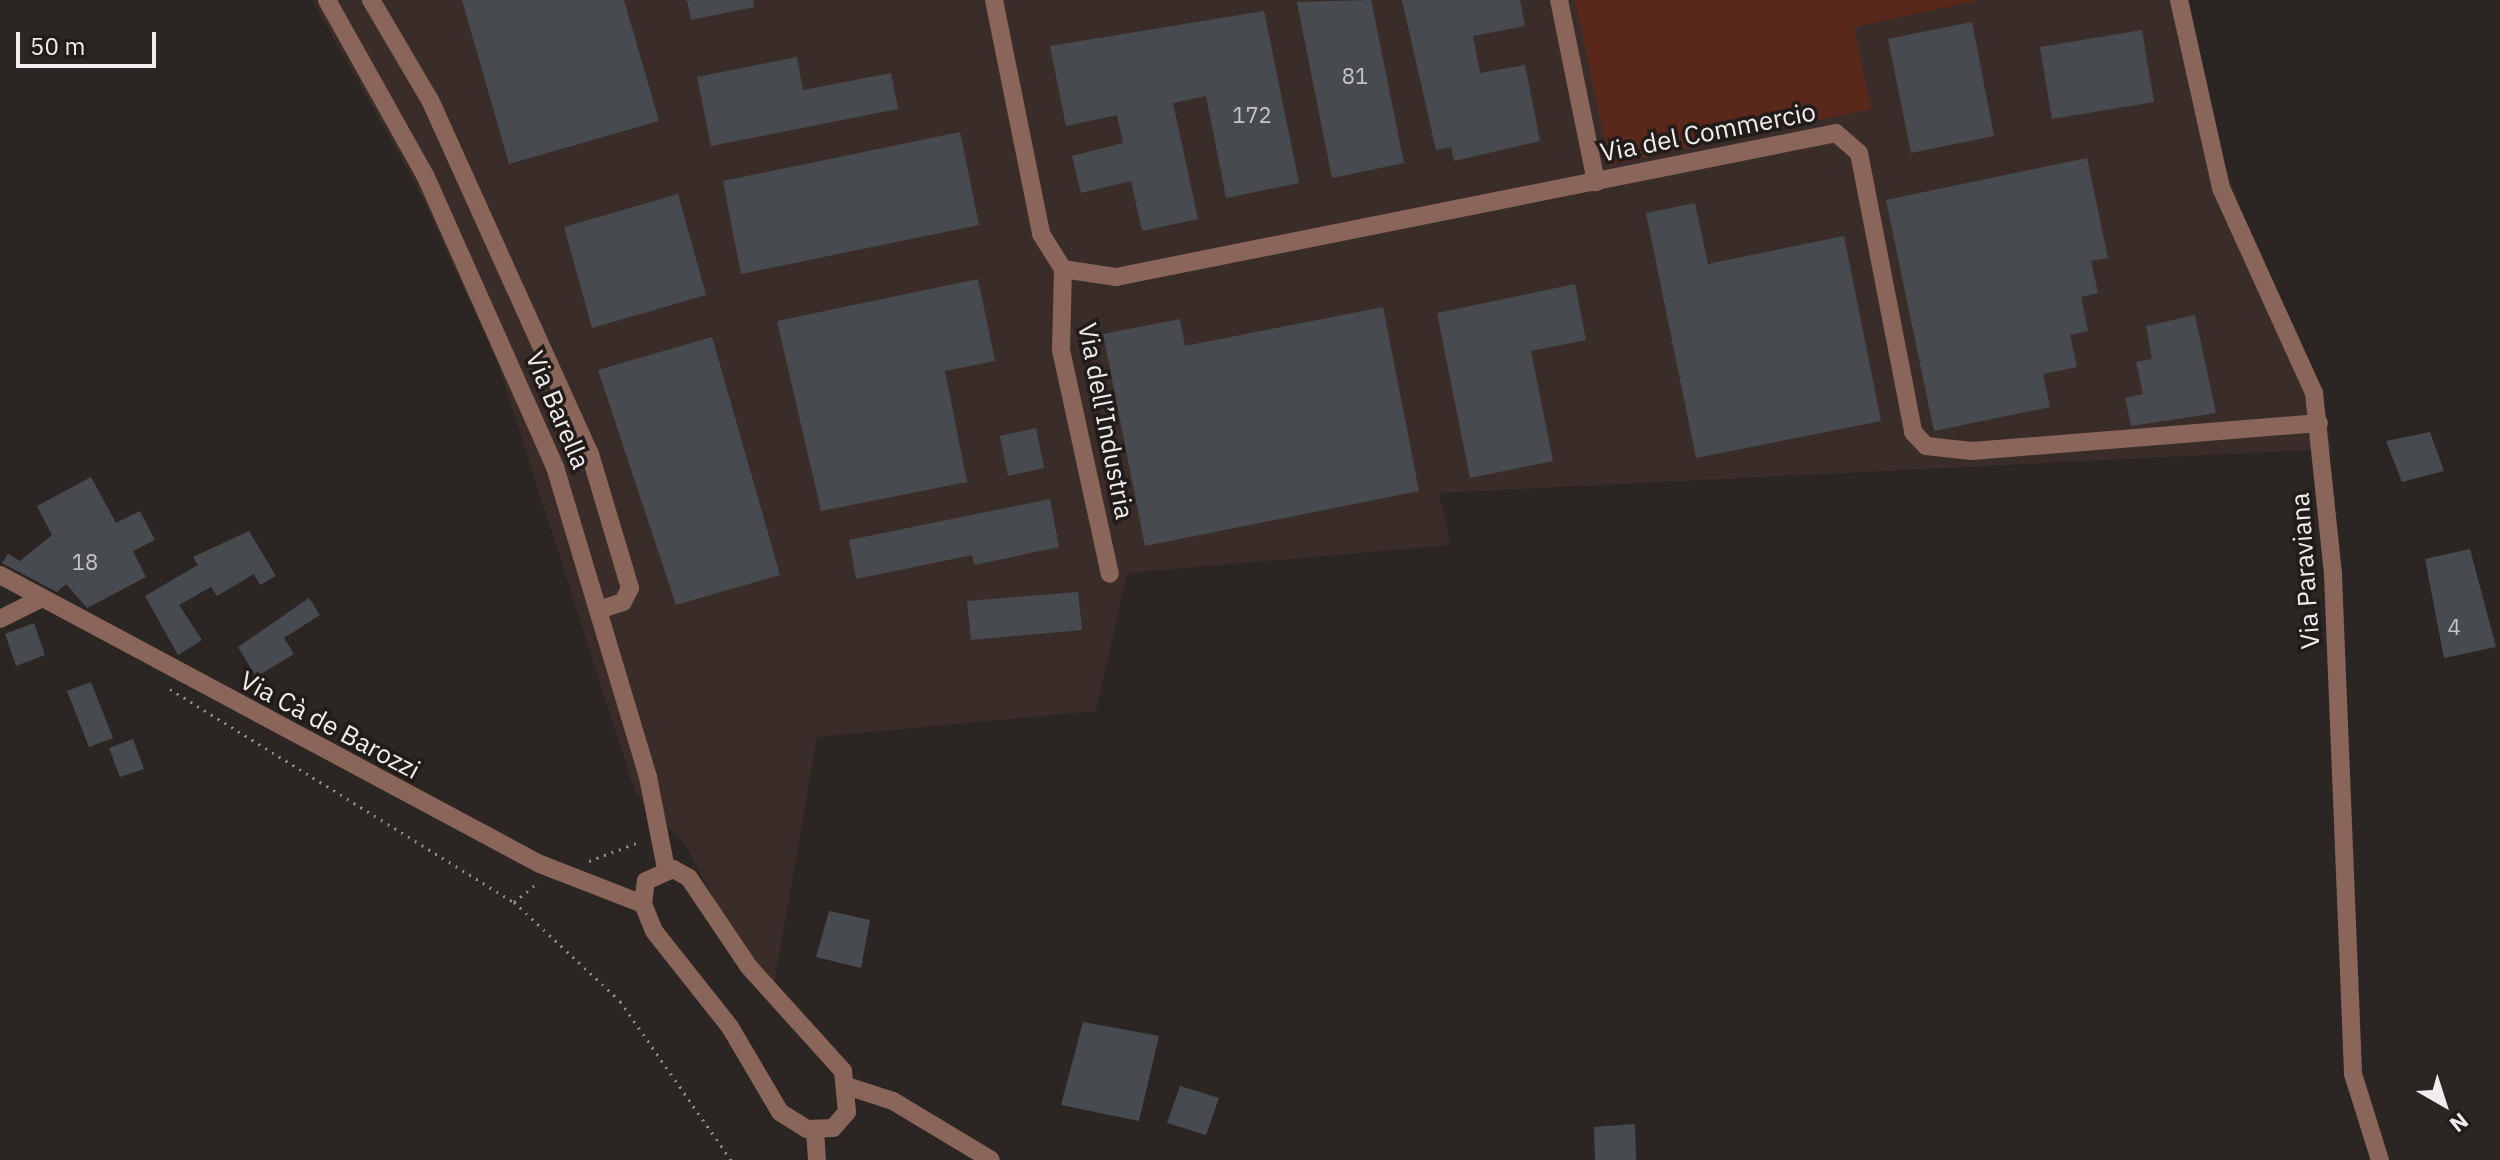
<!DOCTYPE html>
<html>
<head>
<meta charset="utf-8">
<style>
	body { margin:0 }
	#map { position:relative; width:2500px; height:1160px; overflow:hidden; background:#2b2523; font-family:"IBM Plex Sans",sans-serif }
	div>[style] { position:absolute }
	.built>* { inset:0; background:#3a2d29 }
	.green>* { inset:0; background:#59281a }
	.building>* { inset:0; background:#474b50 }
	.path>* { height:3px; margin-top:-1.5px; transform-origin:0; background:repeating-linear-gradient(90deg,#918c8b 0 2px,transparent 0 8px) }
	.minor>* { height:18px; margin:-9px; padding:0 9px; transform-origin:9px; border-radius:9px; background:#8a655a }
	span { translate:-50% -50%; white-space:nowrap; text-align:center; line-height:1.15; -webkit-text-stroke:7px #211c1a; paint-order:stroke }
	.number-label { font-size:22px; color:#c6c4c5 }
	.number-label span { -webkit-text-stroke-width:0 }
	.street-label { font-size:26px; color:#f1edec }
	.north { position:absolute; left:2404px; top:1064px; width:80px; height:80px; -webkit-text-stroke:6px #211c1a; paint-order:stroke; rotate:141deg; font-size:22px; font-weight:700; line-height:32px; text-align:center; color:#f1edec }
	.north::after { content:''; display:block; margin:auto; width:28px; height:36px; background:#f1edec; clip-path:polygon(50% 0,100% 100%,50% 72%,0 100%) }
	.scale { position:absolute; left:16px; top:32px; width:140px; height:36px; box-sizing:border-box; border:4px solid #f1edec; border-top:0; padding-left:10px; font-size:24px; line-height:28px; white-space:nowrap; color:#f1edec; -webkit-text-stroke:6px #211c1a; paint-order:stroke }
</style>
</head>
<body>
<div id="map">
	<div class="built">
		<i style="clip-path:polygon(312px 0,2189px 0,2218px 144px,2249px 235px,2322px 387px,2331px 449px,1439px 493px,1451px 545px,1127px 573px,1096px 711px,817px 737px,774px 985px,726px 923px,687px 847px,635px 792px,498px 364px,418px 188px)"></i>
	</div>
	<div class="green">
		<i style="clip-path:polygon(1575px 0,1975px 0,1976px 1px,1854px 27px,1871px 109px,1610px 165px)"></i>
	</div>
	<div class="building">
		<i style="clip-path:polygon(462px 0,624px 0,659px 121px,509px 164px)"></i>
		<i style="clip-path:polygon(687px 0,753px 0,754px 7px,691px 20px)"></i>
		<i style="clip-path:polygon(1371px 0,1404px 163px,1332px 178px,1297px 2px)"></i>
		<i style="clip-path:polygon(1402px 0,1520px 0,1525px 26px,1473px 36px,1480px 73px,1525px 65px,1540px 141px,1454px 161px,1451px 147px,1436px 150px)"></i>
		<i style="clip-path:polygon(1264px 11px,1299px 183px,1226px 198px,1206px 96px,1173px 103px,1198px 219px,1142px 231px,1131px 181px,1081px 193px,1072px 156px,1123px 143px,1117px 115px,1066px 126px,1050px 46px)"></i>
		<i style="clip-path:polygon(1972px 22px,1994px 136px,1911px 153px,1888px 39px)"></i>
		<i style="clip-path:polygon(2142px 30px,2154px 102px,2052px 119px,2040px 47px)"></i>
		<i style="clip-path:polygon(797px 57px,803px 90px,891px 73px,898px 109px,711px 146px,697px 77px)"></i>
		<i style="clip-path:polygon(960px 132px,979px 225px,741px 274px,723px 181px)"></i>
		<i style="clip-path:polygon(2087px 158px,2108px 258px,2091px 261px,2098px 293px,2081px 297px,2088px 331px,2070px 335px,2077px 367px,2043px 374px,2050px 407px,1934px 431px,1886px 200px)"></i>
		<i style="clip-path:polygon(678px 194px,706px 295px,592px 328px,564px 227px)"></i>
		<i style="clip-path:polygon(1695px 203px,1708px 264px,1844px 236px,1881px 421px,1696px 458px,1646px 213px)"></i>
		<i style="clip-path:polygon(978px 279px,995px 361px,945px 371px,967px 482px,821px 511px,777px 321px)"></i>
		<i style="clip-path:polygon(1575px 284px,1586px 340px,1531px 351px,1553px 461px,1470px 478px,1437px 313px)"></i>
		<i style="clip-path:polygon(1383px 307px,1419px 491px,1145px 546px,1103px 334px,1180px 319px,1185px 346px)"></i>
		<i style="clip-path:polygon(2195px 315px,2216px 413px,2131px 426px,2125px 398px,2143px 394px,2136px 362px,2152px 359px,2146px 326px)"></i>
		<i style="clip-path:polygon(712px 337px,780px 575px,676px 605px,598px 370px)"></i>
		<i style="clip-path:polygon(1036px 428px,1044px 468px,1008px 476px,1000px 436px)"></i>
		<i style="clip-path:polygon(2430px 432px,2444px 471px,2402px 482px,2386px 441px)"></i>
		<i style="clip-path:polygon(91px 477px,116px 523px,140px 511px,155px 540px,133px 551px,146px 577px,87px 608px,66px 584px,57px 592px,2px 563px,8px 554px,20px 561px,52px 535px,37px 506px)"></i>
		<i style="clip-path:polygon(1050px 499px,1059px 547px,974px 565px,972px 555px,856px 579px,849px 540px)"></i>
		<i style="clip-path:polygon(249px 531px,276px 576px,260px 585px,254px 574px,217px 596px,211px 587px,179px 605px,202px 640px,178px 655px,145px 596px,198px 565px,193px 557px)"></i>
		<i style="clip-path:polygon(2470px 549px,2496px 647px,2444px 658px,2425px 559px)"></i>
		<i style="clip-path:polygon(1078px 592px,1082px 630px,971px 640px,967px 601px)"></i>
		<i style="clip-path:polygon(309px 598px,320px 615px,284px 638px,294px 654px,256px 677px,238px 647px)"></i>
		<i style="clip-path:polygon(34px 623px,45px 655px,16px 666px,5px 634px)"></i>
		<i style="clip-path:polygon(91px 682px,113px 738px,89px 747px,67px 691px)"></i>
		<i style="clip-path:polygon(133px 739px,144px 769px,120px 777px,109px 748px)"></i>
		<i style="clip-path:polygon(829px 911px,870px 920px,861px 968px,816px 957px)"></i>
		<i style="clip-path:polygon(1083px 1022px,1159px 1036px,1139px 1121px,1061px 1105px)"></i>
		<i style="clip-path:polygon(1180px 1086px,1219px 1098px,1206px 1135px,1167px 1123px)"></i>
		<i style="clip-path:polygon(1635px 1124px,1636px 1160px,1595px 1160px,1594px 1127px)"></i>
	</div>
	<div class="path">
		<i style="left:170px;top:689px;width:405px;rotate:31.8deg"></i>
		<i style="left:514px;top:902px;width:145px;rotate:43deg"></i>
		<i style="left:620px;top:1001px;width:194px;rotate:55.1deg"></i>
		<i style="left:589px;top:861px;width:53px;rotate:-20.8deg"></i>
		<i style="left:514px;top:902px;width:32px;rotate:-39deg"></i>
	</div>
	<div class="minor">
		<i style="left:327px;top:0;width:201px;rotate:60.8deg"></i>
		<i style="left:425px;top:175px;width:320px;rotate:66deg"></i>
		<i style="left:555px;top:467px;width:324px;rotate:73.3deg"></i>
		<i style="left:648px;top:777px;width:94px;rotate:78.9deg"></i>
		<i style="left:371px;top:0;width:116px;rotate:59.5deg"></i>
		<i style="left:430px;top:100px;width:388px;rotate:65.7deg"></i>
		<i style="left:590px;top:454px;width:140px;rotate:73.4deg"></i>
		<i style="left:630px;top:588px;width:16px;rotate:117deg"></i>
		<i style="left:623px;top:602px;width:23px;rotate:162deg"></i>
		<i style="left:994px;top:0;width:239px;rotate:78.6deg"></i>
		<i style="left:1041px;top:234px;width:41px;rotate:57.8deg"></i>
		<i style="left:1063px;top:269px;width:81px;rotate:91.4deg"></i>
		<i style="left:1061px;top:350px;width:229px;rotate:77.7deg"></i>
		<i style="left:1559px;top:0;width:186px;rotate:78.5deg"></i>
		<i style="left:2179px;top:0;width:193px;rotate:77.4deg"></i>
		<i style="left:2221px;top:188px;width:225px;rotate:65.6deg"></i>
		<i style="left:2314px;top:393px;width:183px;rotate:84deg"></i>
		<i style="left:2333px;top:575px;width:499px;rotate:87.7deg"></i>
		<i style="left:2353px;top:1074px;width:90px;rotate:72.6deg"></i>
		<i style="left:1063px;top:269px;width:54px;rotate:8.6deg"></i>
		<i style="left:1116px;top:277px;width:734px;rotate:-11.31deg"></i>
		<i style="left:1836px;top:133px;width:30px;rotate:41deg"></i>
		<i style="left:1859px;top:153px;width:284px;rotate:79deg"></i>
		<i style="left:1913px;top:432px;width:19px;rotate:47deg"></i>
		<i style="left:1926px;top:446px;width:46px;rotate:6.2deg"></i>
		<i style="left:1972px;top:451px;width:348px;rotate:-4.6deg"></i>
		<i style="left:0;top:575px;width:612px;rotate:28.16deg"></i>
		<i style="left:540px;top:864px;width:110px;rotate:21.2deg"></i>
		<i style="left:0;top:619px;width:45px;rotate:-26.6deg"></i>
		<i style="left:673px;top:869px;width:18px;rotate:29deg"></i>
		<i style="left:689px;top:878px;width:107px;rotate:56deg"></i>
		<i style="left:749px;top:967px;width:140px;rotate:47.9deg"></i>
		<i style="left:843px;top:1071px;width:41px;rotate:84.4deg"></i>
		<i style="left:847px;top:1112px;width:21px;rotate:131deg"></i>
		<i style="left:833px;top:1128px;width:26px;rotate:178deg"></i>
		<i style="left:807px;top:1129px;width:32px;rotate:-148deg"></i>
		<i style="left:780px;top:1112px;width:99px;rotate:-120.5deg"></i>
		<i style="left:730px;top:1027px;width:122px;rotate:-128.4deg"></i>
		<i style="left:654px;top:931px;width:29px;rotate:-112deg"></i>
		<i style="left:643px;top:904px;width:23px;rotate:-83deg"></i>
		<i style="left:646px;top:881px;width:30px;rotate:-24deg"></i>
		<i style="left:847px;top:1086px;width:48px;rotate:18.1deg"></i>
		<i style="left:893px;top:1101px;width:114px;rotate:31deg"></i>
		<i style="left:815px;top:1131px;width:29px;rotate:86deg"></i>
	</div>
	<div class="number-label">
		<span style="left:1355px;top:76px">81</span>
		<span style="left:1252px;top:115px">172</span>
		<span style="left:85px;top:562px">18</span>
		<span style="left:2454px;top:627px">4</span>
	</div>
	<div class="street-label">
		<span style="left:1708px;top:132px;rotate:-11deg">Via del Commercio</span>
		<span style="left:558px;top:410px;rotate:67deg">Via Barella</span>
		<span style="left:1106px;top:421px;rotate:79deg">Via dell’Industria</span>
		<span style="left:2305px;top:571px;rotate:-94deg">Via Paraviana</span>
		<span style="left:330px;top:725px;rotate:28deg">Via Cà de Barozzi</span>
	</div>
	<div class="north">N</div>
	<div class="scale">50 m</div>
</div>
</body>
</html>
